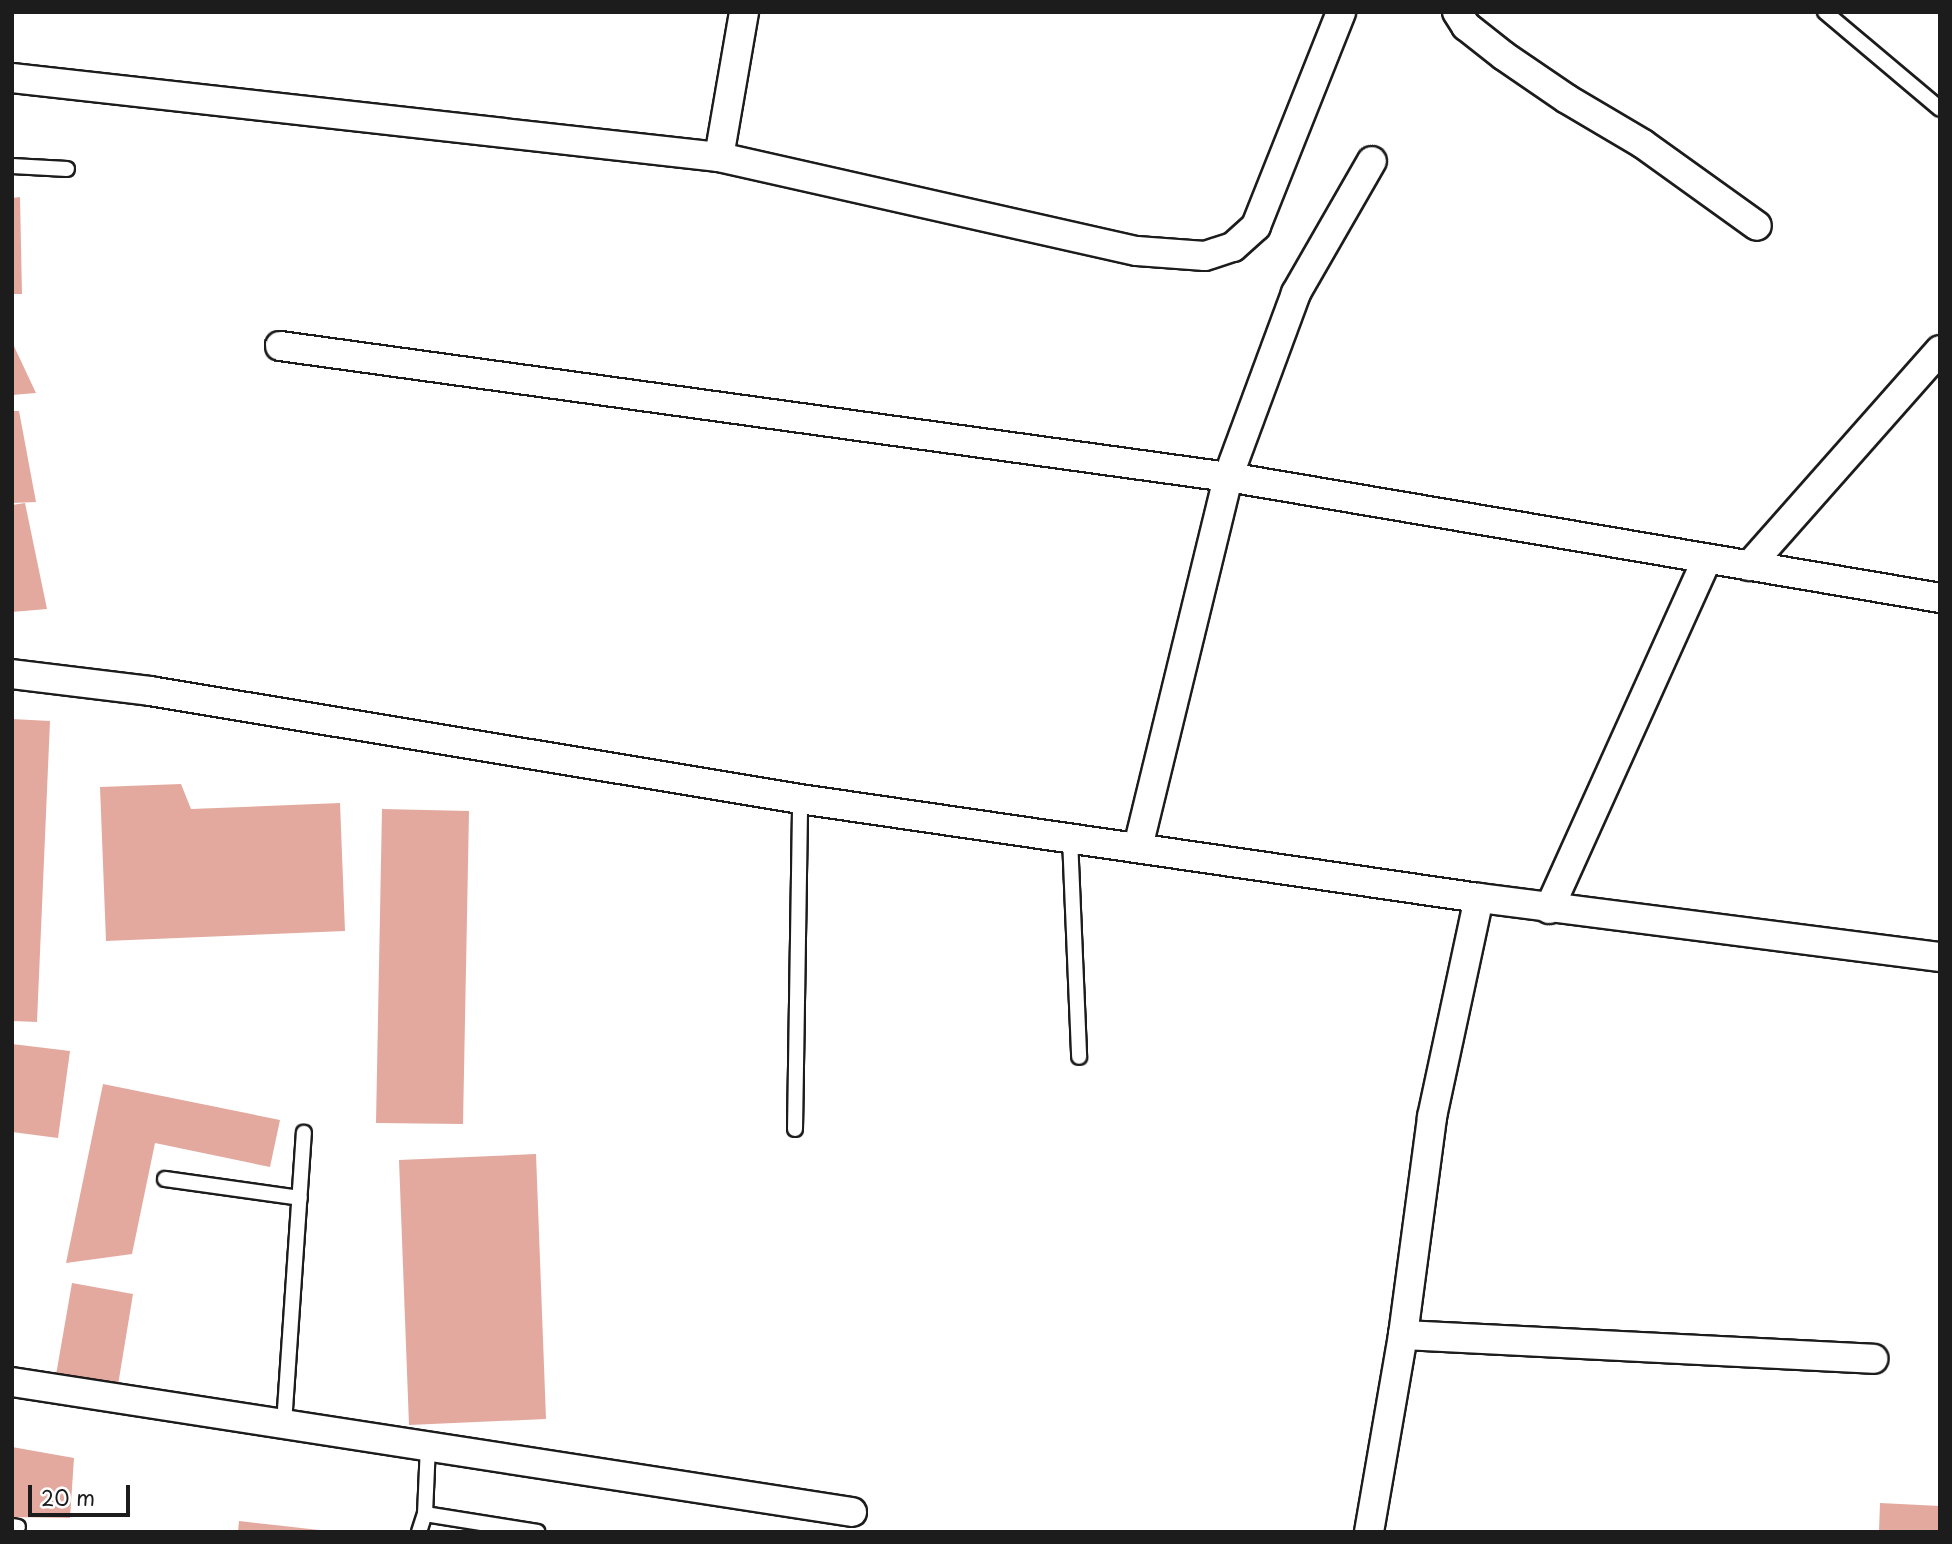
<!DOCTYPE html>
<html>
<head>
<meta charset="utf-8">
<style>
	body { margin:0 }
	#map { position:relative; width:1952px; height:1544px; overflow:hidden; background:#fff; font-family:"Playpen Sans",sans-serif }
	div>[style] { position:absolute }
	.building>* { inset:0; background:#e3a99f }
	.roads { filter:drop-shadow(2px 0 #1c1c1c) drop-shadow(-2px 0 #1c1c1c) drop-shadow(0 2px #1c1c1c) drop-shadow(0 -2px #1c1c1c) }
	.service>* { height:14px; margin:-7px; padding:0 7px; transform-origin:7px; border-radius:7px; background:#fff }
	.minor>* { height:28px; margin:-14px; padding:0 14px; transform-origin:14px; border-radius:14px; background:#fff }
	span { translate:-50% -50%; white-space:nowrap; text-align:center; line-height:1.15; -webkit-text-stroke:6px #fff; paint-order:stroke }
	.frame { position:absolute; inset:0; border:14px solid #1c1c1c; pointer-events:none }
	.scale { position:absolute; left:28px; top:1485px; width:102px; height:32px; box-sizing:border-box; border:4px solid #1c1c1c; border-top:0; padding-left:9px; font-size:21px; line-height:24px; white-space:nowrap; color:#1c1c1c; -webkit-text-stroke:5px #fff; paint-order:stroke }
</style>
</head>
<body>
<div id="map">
	<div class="building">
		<i style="clip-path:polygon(20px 197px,22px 294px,12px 294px,12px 198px)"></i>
		<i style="clip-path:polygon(12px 342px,36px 393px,12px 395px)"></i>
		<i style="clip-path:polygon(12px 411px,19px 411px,36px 502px,12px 503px)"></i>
		<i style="clip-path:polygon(25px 503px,47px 609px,12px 612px,12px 505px)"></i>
		<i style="clip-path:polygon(12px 719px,50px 721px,37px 1022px,12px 1021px)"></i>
		<i style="clip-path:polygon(181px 784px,191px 809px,340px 803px,345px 931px,106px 941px,100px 787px)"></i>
		<i style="clip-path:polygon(382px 809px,469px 811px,463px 1124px,376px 1123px)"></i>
		<i style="clip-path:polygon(12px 1044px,70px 1051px,58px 1138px,12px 1132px)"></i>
		<i style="clip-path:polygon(103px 1084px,280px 1120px,270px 1167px,155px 1143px,132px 1254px,66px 1263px)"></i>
		<i style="clip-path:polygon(536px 1154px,546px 1419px,409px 1425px,399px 1160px)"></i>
		<i style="clip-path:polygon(72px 1283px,133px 1294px,118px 1385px,56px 1375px)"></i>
		<i style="clip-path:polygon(12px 1447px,74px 1458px,70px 1518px,12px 1517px)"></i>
		<i style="clip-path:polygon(1880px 1503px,1940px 1506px,1940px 1532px,1879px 1532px)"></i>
		<i style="clip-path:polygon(239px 1521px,319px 1530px,319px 1532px,238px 1532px)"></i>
	</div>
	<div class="roads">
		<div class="service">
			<i style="left:1825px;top:12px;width:150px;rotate:40.1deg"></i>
			<i style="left:12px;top:166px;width:55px;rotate:3.1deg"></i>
			<i style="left:1070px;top:838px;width:219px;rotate:87.6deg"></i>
			<i style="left:795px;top:1129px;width:330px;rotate:-89.1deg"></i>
			<i style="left:165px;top:1179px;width:136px;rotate:8deg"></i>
			<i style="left:284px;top:1424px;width:292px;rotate:-86.1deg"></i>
			<i style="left:425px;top:1514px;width:114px;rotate:9.1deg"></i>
			<i style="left:12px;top:1526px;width:6px;rotate:9deg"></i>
			<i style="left:419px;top:1532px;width:19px;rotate:-72deg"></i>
			<i style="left:425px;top:1514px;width:68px;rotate:-87.5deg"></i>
		</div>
		<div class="minor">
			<i style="left:1457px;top:12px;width:17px;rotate:57deg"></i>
			<i style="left:1466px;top:26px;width:48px;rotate:38.3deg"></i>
			<i style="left:1504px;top:56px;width:76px;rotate:34.3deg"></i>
			<i style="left:1567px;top:99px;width:88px;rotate:30.6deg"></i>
			<i style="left:1643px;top:144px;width:140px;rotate:35.7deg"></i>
			<i style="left:12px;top:78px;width:711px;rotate:6.38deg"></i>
			<i style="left:719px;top:157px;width:428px;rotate:12.7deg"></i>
			<i style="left:1137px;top:251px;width:68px;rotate:4.2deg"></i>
			<i style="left:1205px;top:256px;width:29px;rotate:-18deg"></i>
			<i style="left:1233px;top:247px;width:31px;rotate:-42deg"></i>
			<i style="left:1256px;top:226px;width:230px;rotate:-68.3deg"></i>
			<i style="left:719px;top:157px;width:147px;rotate:-80.2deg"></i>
			<i style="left:280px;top:346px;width:957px;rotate:7.87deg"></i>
			<i style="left:1228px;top:477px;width:722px;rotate:9.64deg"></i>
			<i style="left:1749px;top:566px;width:288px;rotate:-48.5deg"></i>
			<i style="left:12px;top:674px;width:139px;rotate:7deg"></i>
			<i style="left:150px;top:691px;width:659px;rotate:9.43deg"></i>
			<i style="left:800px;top:799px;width:686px;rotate:8.3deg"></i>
			<i style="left:1479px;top:898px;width:465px;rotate:7.3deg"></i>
			<i style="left:1138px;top:847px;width:381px;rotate:-76.3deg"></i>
			<i style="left:1228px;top:477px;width:196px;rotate:-69.7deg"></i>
			<i style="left:1296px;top:293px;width:152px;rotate:-60.1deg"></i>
			<i style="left:1549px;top:909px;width:384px;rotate:-65.7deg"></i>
			<i style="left:1403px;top:1335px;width:471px;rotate:2.9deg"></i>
			<i style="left:12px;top:1382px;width:850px;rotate:8.8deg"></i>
			<i style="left:1369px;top:1532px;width:200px;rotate:-80.2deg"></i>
			<i style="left:1403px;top:1335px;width:220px;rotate:-82.4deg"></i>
			<i style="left:1432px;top:1117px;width:224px;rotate:-77.9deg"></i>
		</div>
	</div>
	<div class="frame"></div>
	<div class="scale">20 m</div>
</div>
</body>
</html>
